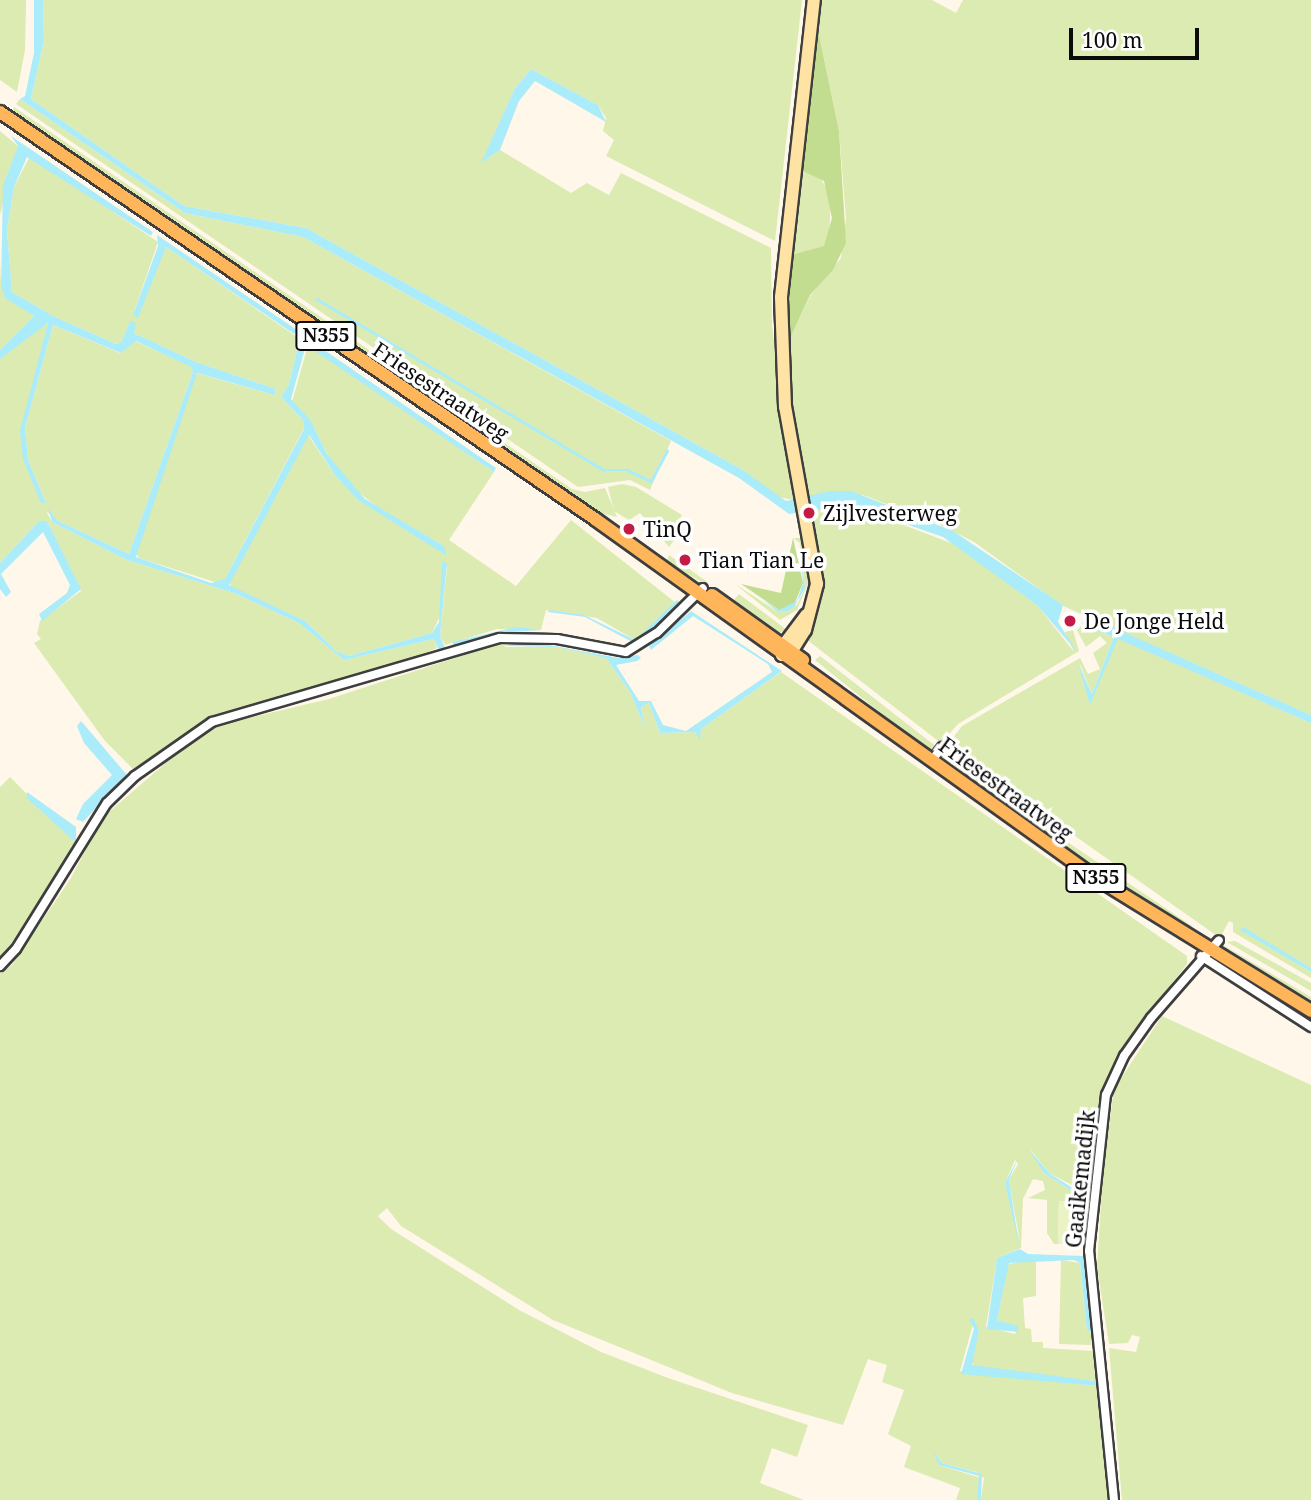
<!DOCTYPE html>
<html>
<head>
<meta charset="utf-8">
<style>
	body { margin:0 }
	#map { position:relative; width:1311px; height:1500px; overflow:hidden; background:#fff7ea; font-family:"Noto Serif",serif }
	div>[style] { position:absolute }
	.green>* { inset:0; background:#dbebb1 }
	.forest>* { inset:0; background:#c2dd90 }
	.pitch>* { inset:0; background:#ebf2c4 }
	.water>* { inset:0; background:#abecfa }
	.stream>* { height:2.5px; margin:-1.25px; padding:0 1.25px; transform-origin:1.25px; border-radius:1.25px; background:#abecfa }
	.roads { filter:drop-shadow(2px 0 #3e3e3e) drop-shadow(-2px 0 #3e3e3e) drop-shadow(0 2px #3e3e3e) drop-shadow(0 -2px #3e3e3e) }
	.minor>* { height:8px; margin:-4px; padding:0 4px; transform-origin:4px; border-radius:4px; background:#fff }
	.secondary>* { height:12px; margin:-6px; padding:0 6px; transform-origin:6px; border-radius:6px; background:#ffe3a5 }
	.primary>* { height:12px; margin:-6px; padding:0 6px; transform-origin:6px; border-radius:6px; background:#ffb65a }
	.dots>* { width:19px; height:19px; translate:-50% -50%; box-sizing:border-box; border:4px solid #fff; border-radius:50% }
	span { translate:-50% -50%; white-space:nowrap; text-align:center; line-height:1.15; -webkit-text-stroke:7px #fff; paint-order:stroke }
	.shield-label span { padding:2px 5px; background:#fff; border:2px solid; border-radius:5px; -webkit-text-stroke-width:0 }
	.shield-label { font-size:19px; color:#0b0b0b; font-weight:700 }
	.street-label { font-size:21px; color:#0b0b0b }
	.poi-label { font-size:21px; color:#0b0b0b }
	.left { translate:0 -50%; text-align:left }
	.scale { position:absolute; left:1069px; top:28px; width:130px; height:32px; box-sizing:border-box; border:4px solid #0b0b0b; border-top:0; padding-left:9px; font-size:21px; line-height:24px; white-space:nowrap; color:#0b0b0b; -webkit-text-stroke:5px #fff; paint-order:stroke }
</style>
</head>
<body>
<div id="map">
	<div class="green">
		<i style="clip-path:polygon(0 0,26px 0,26px 4px,25px 50px,17px 92px,0 80px)"></i>
		<i style="clip-path:polygon(43px 0,802px 0,775px 241px,606px 156px,614px 140px,603px 131px,606px 118px,598px 105px,531px 69px,515px 88px,482px 162px,500px 150px,571px 193px,587px 183px,609px 195px,621px 173px,771px 248px,772px 325px,793px 500px,774px 496px,743px 470px,306px 228px,184px 206px,31px 99px,44px 40px)"></i>
		<i style="clip-path:polygon(821px 0,932px 0,956px 13px,963px 0,1311px 0,1311px 715px,1063px 606px,974px 542px,938px 524px,863px 495px,807px 497px,789px 401px,788px 343px,810px 296px,841px 258px,846px 218px,839px 131px,818px 30px)"></i>
		<i style="clip-path:polygon(20px 99px,185px 213px,303px 237px,671px 441px,650px 490px,630px 480px,578px 487px,16px 104px)"></i>
		<i style="clip-path:polygon(14px 107px,572px 489px,585px 492px,605px 488px,617px 517px,588px 510px,12px 114px)"></i>
		<i style="clip-path:polygon(0 131px,18px 146px,0 215px)"></i>
		<i style="clip-path:polygon(30px 156px,158px 242px,133px 315px,166px 247px,300px 339px,289px 384px,281px 397px,303px 420px,304px 428px,225px 579px,218px 583px,139px 558px,135px 552px,196px 373px,274px 395px,276px 389px,196px 362px,134px 333px,130px 322px,122px 341px,116px 344px,53px 316px,12px 292px,7px 230px,14px 187px)"></i>
		<i style="clip-path:polygon(801px 170px,819px 176px,831px 196px,829px 240px,824px 247px,791px 255px)"></i>
		<i style="clip-path:polygon(0 260px,1px 286px,13px 302px,34px 316px,0 350px)"></i>
		<i style="clip-path:polygon(43px 322px,49px 325px,21px 435px,23px 453px,41px 502px,46px 503px,28px 460px,25px 428px,53px 325px,120px 353px,135px 341px,192px 367px,193px 372px,129px 554px,58px 521px,46px 511px,52px 522px,127px 560px,234px 593px,299px 623px,344px 660px,434px 639px,437px 648px,376px 673px,208px 717px,134px 770px,105px 741px,34px 643px,41px 639px,37px 634px,40px 621px,81px 591px,47px 521px,39px 521px,0 563px,0 359px)"></i>
		<i style="clip-path:polygon(308px 345px,494px 472px,449px 540px,516px 586px,571px 520px,676px 603px,635px 640px,597px 618px,546px 610px,541px 630px,497px 629px,445px 645px,440px 636px,447px 567px,443px 562px,441px 614px,432px 633px,349px 656px,336px 651px,305px 621px,231px 587px,229px 581px,308px 435px,337px 478px,358px 500px,439px 547px,444px 555px,444px 546px,377px 507px,352px 487px,327px 454px,314px 427px,292px 402px)"></i>
		<i style="clip-path:polygon(622px 484px,636px 487px,682px 515px,678px 522px,684px 527px,669px 547px,640px 513px,629px 520px,614px 511px,608px 487px)"></i>
		<i style="clip-path:polygon(851px 505px,959px 546px,1037px 605px,1074px 652px,1065px 632px,1073px 630px,1079px 651px,958px 724px,941px 743px,806px 639px,821px 586px,810px 510px)"></i>
		<i style="clip-path:polygon(793px 538px,804px 538px,811px 576px,797px 610px,780px 620px,735px 584px,775px 610px,797px 605px,805px 588px,800px 543px)"></i>
		<i style="clip-path:polygon(669px 555px,706px 581px,706px 584px,666px 563px)"></i>
		<i style="clip-path:polygon(739px 594px,787px 630px,776px 634px,763px 627px,734px 600px)"></i>
		<i style="clip-path:polygon(1082px 625px,1114px 637px,1092px 694px,1079px 662px,1090px 704px,1118px 638px,1311px 723px,1311px 968px,1240px 929px,1311px 972px,1311px 978px,1233px 932px,1233px 923px,1229px 921px,1220px 938px,947px 746px,962px 726px,1080px 658px,1088px 674px,1100px 669px,1093px 653px,1107px 643px,1100px 636px,1086px 647px,1077px 630px)"></i>
		<i style="clip-path:polygon(evenodd,504px 642px,505px 647px,556px 647px,606px 658px,630px 692px,645px 728px,641px 707px,649px 703px,660px 733px,695px 732px,700px 739px,701px 729px,781px 672px,1187px 956px,1187px 964px,1123px 1047px,1104px 1085px,1087px 1193px,1049px 1173px,1029px 1148px,1044px 1173px,1086px 1200px,1084px 1244px,1083px 1203px,1059px 1201px,1058px 1244px,1054px 1244px,1047px 1233px,1047px 1200px,1028px 1198px,1045px 1190px,1043px 1181px,1033px 1179px,1023px 1199px,1021px 1248px,997px 1258px,986px 1327px,1015px 1334px,1018px 1327px,997px 1320px,1008px 1264px,1036px 1260px,1036px 1296px,1023px 1298px,1025px 1328px,1031px 1329px,1032px 1342px,1043px 1342px,1043px 1348px,1094px 1351px,1095px 1381px,975px 1367px,971px 1362px,979px 1330px,973px 1324px,960px 1371px,1098px 1386px,1109px 1500px,981px 1500px,984px 1478px,976px 1472px,942px 1463px,936px 1455px,939px 1465px,981px 1478px,977px 1500px,956px 1500px,960px 1488px,904px 1467px,911px 1446px,888px 1434px,904px 1390px,882px 1382px,887px 1365px,868px 1359px,843px 1425px,732px 1393px,553px 1320px,401px 1226px,387px 1208px,378px 1216px,391px 1229px,519px 1310px,601px 1352px,668px 1378px,808px 1425px,797px 1457px,772px 1448px,760px 1483px,804px 1500px,0 1500px,0 973px,12px 965px,71px 878px,103px 817px,195px 738px,223px 724px,329px 699px,504px 642px,1015px 1160px,1018px 1164px,1009px 1180px,1020px 1243px,1005px 1183px,1015px 1160px)"></i>
		<i style="clip-path:polygon(820px 656px,938px 748px,937px 749px,930px 751px,909px 736px,815px 660px)"></i>
		<i style="clip-path:polygon(944px 752px,1060px 837px,1192px 926px,1187px 930px,1049px 838px,942px 760px)"></i>
		<i style="clip-path:polygon(10px 777px,76px 843px,0 961px,0 787px)"></i>
		<i style="clip-path:polygon(1235px 941px,1311px 983px,1311px 991px,1227px 942px)"></i>
		<i style="clip-path:polygon(1223px 945px,1311px 997px,1311px 1006px,1221px 951px)"></i>
		<i style="clip-path:polygon(1162px 1016px,1311px 1085px,1311px 1500px,1122px 1500px,1109px 1348px,1136px 1352px,1140px 1337px,1132px 1335px,1128px 1343px,1109px 1344px,1097px 1267px,1103px 1172px,1114px 1089px)"></i>
		<i style="clip-path:polygon(1061px 1260px,1080px 1263px,1087px 1331px,1094px 1332px,1091px 1345px,1059px 1344px)"></i>
	</div>
	<div class="forest">
		<i style="clip-path:polygon(818px 30px,839px 131px,846px 243px,833px 270px,810px 295px,788px 343px,791px 255px,824px 246px,832px 218px,824px 181px,801px 170px)"></i>
		<i style="clip-path:polygon(793px 538px,803px 583px,794px 605px,779px 610px,741px 584px,781px 593px)"></i>
	</div>
	<div class="pitch">
		<i style="clip-path:polygon(1059px 1201px,1083px 1203px,1081px 1245px,1058px 1244px)"></i>
	</div>
	<div class="water">
		<i style="clip-path:polygon(34px 0,43px 0,44px 40px,31px 99px,184px 206px,306px 228px,743px 470px,786px 501px,830px 491px,851px 491px,953px 531px,1063px 605px,1058px 622px,1077px 652px,1037px 605px,943px 537px,851px 505px,789px 514px,739px 478px,303px 237px,185px 213px,20px 99px,25px 96px,34px 53px)"></i>
		<i style="clip-path:polygon(531px 69px,598px 105px,606px 122px,535px 81px,519px 101px,500px 150px,481px 163px,515px 88px)"></i>
		<i style="clip-path:polygon(11px 136px,153px 232px,151px 236px,27px 157px,14px 187px,7px 230px,12px 292px,53px 316px,116px 344px,122px 341px,130px 321px,136px 323px,134px 333px,196px 362px,276px 389px,274px 395px,197px 373px,136px 557px,211px 583px,225px 579px,304px 429px,303px 420px,281px 397px,289px 384px,301px 334px,496px 468px,494px 472px,306px 345px,291px 399px,311px 421px,327px 454px,365px 499px,444px 546px,447px 556px,358px 500px,337px 478px,309px 435px,229px 585px,305px 621px,336px 651px,349px 656px,432px 633px,439px 622px,442px 562px,447px 563px,440px 636px,445px 648px,439px 651px,434px 639px,344px 660px,299px 623px,234px 593px,127px 560px,52px 522px,48px 509px,58px 521px,129px 554px,193px 372px,191px 367px,136px 341px,121px 353px,53px 325px,25px 428px,28px 460px,46px 503px,41px 503px,23px 459px,20px 431px,48px 323px,0 359px,0 350px,34px 316px,5px 298px,1px 286px,3px 186px,18px 146px)"></i>
		<i style="clip-path:polygon(157px 235px,297px 330px,294px 334px,166px 247px,138px 318px,133px 315px,158px 246px)"></i>
		<i style="clip-path:polygon(39px 521px,47px 521px,81px 589px,42px 621px,39px 614px,67px 593px,70px 585px,43px 532px,1px 574px,11px 592px,6px 597px,0 589px,0 563px)"></i>
		<i style="clip-path:polygon(799px 541px,805px 588px,794px 607px,787px 611px,777px 611px,762px 599px,779px 610px,797px 601px,803px 583px)"></i>
		<i style="clip-path:polygon(677px 600px,681px 603px,660px 625px,634px 643px,585px 617px,548px 612px,542px 623px,549px 610px,584px 615px,635px 640px)"></i>
		<i style="clip-path:polygon(691px 611px,782px 671px,701px 729px,700px 740px,695px 732px,660px 733px,649px 703px,641px 707px,645px 728px,630px 692px,606px 658px,556px 647px,504px 646px,527px 641px,619px 658px,638px 655px,641px 658px,637px 661px,616px 665px,639px 701px,651px 701px,663px 725px,686px 731px,772px 672px,768px 664px,693px 616px,651px 650px,649px 646px)"></i>
		<i style="clip-path:polygon(1085px 615px,1311px 715px,1311px 723px,1118px 639px,1090px 705px,1078px 663px,1092px 694px,1114px 637px,1082px 625px)"></i>
		<i style="clip-path:polygon(516px 627px,541px 630px,495px 633px,454px 646px,452px 642px)"></i>
		<i style="clip-path:polygon(81px 721px,127px 775px,83px 822px,76px 819px,83px 804px,112px 775px,84px 743px,77px 726px)"></i>
		<i style="clip-path:polygon(27px 792px,76px 827px,76px 843px,27px 798px)"></i>
		<i style="clip-path:polygon(1243px 927px,1311px 968px,1311px 972px,1240px 930px)"></i>
		<i style="clip-path:polygon(1028px 1148px,1049px 1173px,1082px 1194px,1089px 1193px,1087px 1215px,1086px 1200px,1044px 1173px)"></i>
		<i style="clip-path:polygon(1018px 1158px,1009px 1180px,1019px 1245px,1005px 1183px)"></i>
		<i style="clip-path:polygon(1020px 1249px,1028px 1254px,1084px 1256px,1094px 1332px,1087px 1331px,1080px 1263px,1074px 1260px,1009px 1263px,997px 1320px,1018px 1326px,1018px 1332px,987px 1329px,997px 1258px)"></i>
		<i style="clip-path:polygon(973px 1318px,979px 1330px,972px 1365px,1095px 1381px,1096px 1350px,1099px 1386px,961px 1374px,974px 1329px,969px 1319px)"></i>
		<i style="clip-path:polygon(933px 1451px,942px 1463px,982px 1474px,981px 1500px,977px 1500px,979px 1476px,939px 1465px)"></i>
	</div>
	<div class="stream">
		<i style="left:317px;top:299px;width:334px;rotate:30.8deg"></i>
		<i style="left:604px;top:470px;width:24px"></i>
		<i style="left:628px;top:470px;width:25px;rotate:26deg"></i>
		<i style="left:651px;top:481px;width:34px;rotate:-62deg"></i>
	</div>
	<div class="roads">
		<div class="minor">
			<i style="left:933px;top:759px;width:15px;rotate:-53deg"></i>
			<i style="left:1201px;top:956px;width:131px;rotate:32.8deg"></i>
			<i style="left:0;top:966px;width:23px;rotate:-47deg"></i>
			<i style="left:16px;top:949px;width:172px;rotate:-58.1deg"></i>
			<i style="left:107px;top:803px;width:39px;rotate:-44deg"></i>
			<i style="left:135px;top:776px;width:94px;rotate:-35deg"></i>
			<i style="left:212px;top:722px;width:300px;rotate:-16.3deg"></i>
			<i style="left:500px;top:638px;width:57px;rotate:1deg"></i>
			<i style="left:557px;top:639px;width:70px;rotate:10.7deg"></i>
			<i style="left:626px;top:652px;width:36px;rotate:-32deg"></i>
			<i style="left:657px;top:633px;width:64px;rotate:-44.4deg"></i>
			<i style="left:1114px;top:1500px;width:250px;rotate:-95.7deg"></i>
			<i style="left:1089px;top:1251px;width:157px;rotate:-83.8deg"></i>
			<i style="left:1106px;top:1095px;width:43px;rotate:-65.2deg"></i>
			<i style="left:1124px;top:1056px;width:47px;rotate:-54.6deg"></i>
			<i style="left:1151px;top:1018px;width:103px;rotate:-48.9deg"></i>
		</div>
		<div class="secondary">
			<i style="left:782px;top:655px;width:9px;rotate:-18deg"></i>
			<i style="left:791px;top:652px;width:26px;rotate:-58deg"></i>
			<i style="left:805px;top:630px;width:48px;rotate:-75.4deg"></i>
			<i style="left:817px;top:584px;width:180px;rotate:-100.2deg"></i>
			<i style="left:785px;top:407px;width:110px;rotate:-92.1deg"></i>
			<i style="left:781px;top:297px;width:299px;rotate:-83.7deg"></i>
			<i style="left:782px;top:655px;width:9px;rotate:-84deg"></i>
			<i style="left:783px;top:646px;width:39px;rotate:-53deg"></i>
		</div>
		<div class="primary">
			<i style="left:0;top:112px;width:721px;rotate:34.37deg"></i>
			<i style="left:595px;top:519px;width:616px;rotate:35.62deg"></i>
			<i style="left:1096px;top:878px;width:253px;rotate:31.7deg"></i>
			<i style="left:712px;top:595px;width:112px;rotate:35.5deg"></i>
		</div>
	</div>
	<div class="dots">
		<i style="left:809px;top:513px;background:#c31b44"></i>
		<i style="left:629px;top:529px;background:#c31b44"></i>
		<i style="left:685px;top:560px;background:#c31b44"></i>
		<i style="left:1070px;top:621px;background:#c31b44"></i>
	</div>
	<div class="shield-label">
		<span style="left:326px;top:336px">N355</span>
		<span style="left:1096px;top:878px">N355</span>
	</div>
	<div class="street-label">
		<span style="left:441px;top:391px;rotate:34deg">Friesestraatweg</span>
		<span style="left:1006px;top:789px;rotate:36deg">Friesestraatweg</span>
		<span style="left:1080px;top:1179px;rotate:-84deg">Gaaikemadijk</span>
	</div>
	<div class="poi-label">
		<span class="left" style="left:823px;top:513px">Zijlvesterweg</span>
		<span class="left" style="left:643px;top:529px">TinQ</span>
		<span class="left" style="left:699px;top:560px">Tian Tian Le</span>
		<span class="left" style="left:1084px;top:621px">De Jonge Held</span>
	</div>
	<div class="scale">100 m</div>
</div>
</body>
</html>
